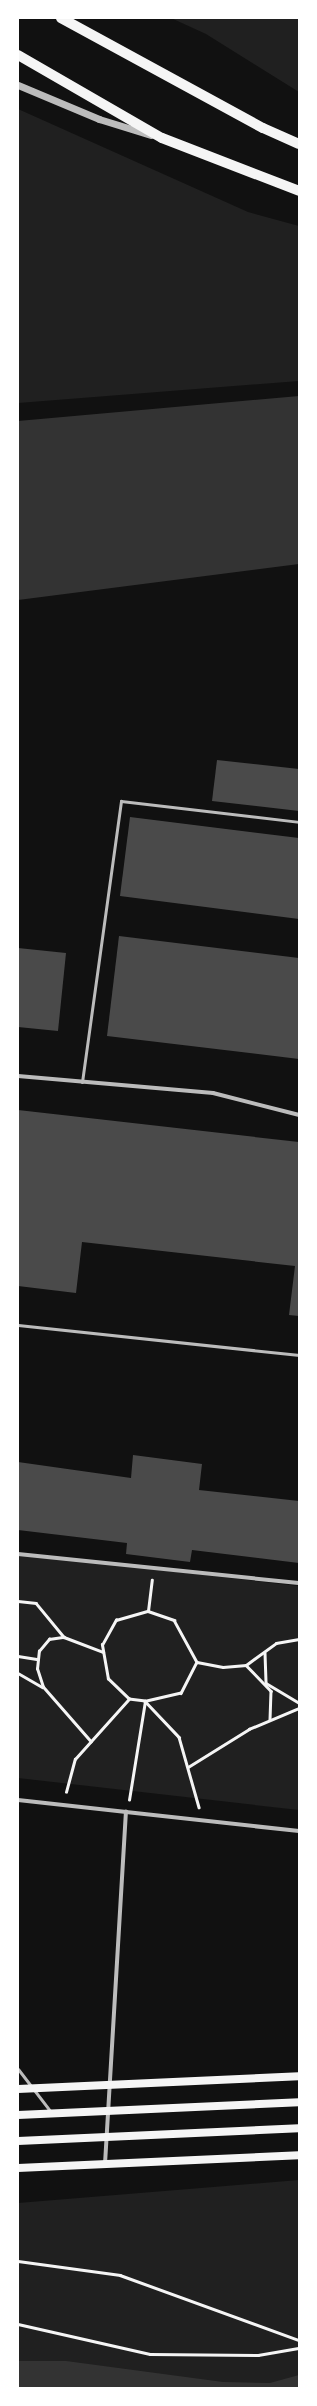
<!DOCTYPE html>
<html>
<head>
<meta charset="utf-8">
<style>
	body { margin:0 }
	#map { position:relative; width:317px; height:2406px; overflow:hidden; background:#111; font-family:"Nunito Sans",sans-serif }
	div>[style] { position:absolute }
	.green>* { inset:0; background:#202020 }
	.water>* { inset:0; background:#333 }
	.building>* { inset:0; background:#4a4a4a }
	.path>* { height:2.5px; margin:-1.25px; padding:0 1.25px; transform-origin:1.25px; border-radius:1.25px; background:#f5f5f5 }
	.service>* { height:3px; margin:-1.5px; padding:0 1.5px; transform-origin:1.5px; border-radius:1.5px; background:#bcbcbc }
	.minor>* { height:4px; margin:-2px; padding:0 2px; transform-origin:2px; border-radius:2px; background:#bcbcbc }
	.tertiary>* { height:7px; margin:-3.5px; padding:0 3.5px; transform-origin:3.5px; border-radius:3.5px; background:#bcbcbc }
	.secondary>* { height:8px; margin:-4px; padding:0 4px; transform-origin:4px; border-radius:4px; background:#f5f5f5 }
	.primary>* { height:10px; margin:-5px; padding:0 5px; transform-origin:5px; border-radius:5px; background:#f5f5f5 }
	span { translate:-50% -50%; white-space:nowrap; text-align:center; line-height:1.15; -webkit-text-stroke:3.5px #fff; paint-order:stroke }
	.frame { position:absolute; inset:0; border:19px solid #fff; pointer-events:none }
</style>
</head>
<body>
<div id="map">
	<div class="green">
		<i style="clip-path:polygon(171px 18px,299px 18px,299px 92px,206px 34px)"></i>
		<i style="clip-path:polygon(18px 109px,248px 212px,299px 226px,299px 381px,18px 403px)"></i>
		<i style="clip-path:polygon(18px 1554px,299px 1586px,299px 1810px,18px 1778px)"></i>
		<i style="clip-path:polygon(299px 2180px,299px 2388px,18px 2388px,18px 2203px)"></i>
	</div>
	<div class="water">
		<i style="clip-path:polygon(299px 396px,299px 564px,18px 600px,18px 421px)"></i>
		<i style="clip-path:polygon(18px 2361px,66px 2361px,223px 2382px,270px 2383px,299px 2375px,299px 2388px,18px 2388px)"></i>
	</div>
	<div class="building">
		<i style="clip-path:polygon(217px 760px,299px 769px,299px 811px,212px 801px)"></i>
		<i style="clip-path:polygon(130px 817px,299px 838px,299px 919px,120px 896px)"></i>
		<i style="clip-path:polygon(119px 936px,299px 958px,299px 1059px,107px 1036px)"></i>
		<i style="clip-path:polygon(18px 948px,66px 953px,58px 1031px,18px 1027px)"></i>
		<i style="clip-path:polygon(18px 1110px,299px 1142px,299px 1316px,289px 1315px,295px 1266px,82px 1242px,76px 1293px,18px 1286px)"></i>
		<i style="clip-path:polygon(133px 1455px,202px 1464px,199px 1490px,299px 1501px,299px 1563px,192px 1550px,190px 1562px,126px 1554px,127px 1543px,18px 1530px,18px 1462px,131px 1478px)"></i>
	</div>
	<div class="path">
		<i style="left:18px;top:1601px;width:18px;rotate:6deg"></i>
		<i style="left:36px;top:1603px;width:44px;rotate:50.5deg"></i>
		<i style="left:148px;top:1611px;width:31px;rotate:-83deg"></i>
		<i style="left:265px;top:1653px;width:30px;rotate:88deg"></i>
		<i style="left:266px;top:1683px;width:39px;rotate:31deg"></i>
		<i style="left:18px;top:1656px;width:20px;rotate:9deg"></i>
		<i style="left:197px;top:1662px;width:26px;rotate:11deg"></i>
		<i style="left:223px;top:1667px;width:23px;rotate:-5deg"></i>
		<i style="left:246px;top:1665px;width:37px;rotate:-36deg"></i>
		<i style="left:276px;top:1643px;width:23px;rotate:-10deg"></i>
		<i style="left:246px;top:1665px;width:36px;rotate:46deg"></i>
		<i style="left:271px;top:1691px;width:28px;rotate:92deg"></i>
		<i style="left:18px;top:1673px;width:28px;rotate:30deg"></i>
		<i style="left:91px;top:1742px;width:73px;rotate:-131.1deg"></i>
		<i style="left:43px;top:1687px;width:19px;rotate:-108deg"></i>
		<i style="left:37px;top:1669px;width:18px;rotate:-84deg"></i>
		<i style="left:39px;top:1651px;width:16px;rotate:-50deg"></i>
		<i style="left:49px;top:1639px;width:15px;rotate:-8deg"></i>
		<i style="left:64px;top:1637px;width:42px;rotate:21deg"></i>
		<i style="left:188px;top:1767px;width:72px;rotate:-31.9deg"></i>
		<i style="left:249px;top:1729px;width:54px;rotate:-22.8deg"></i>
		<i style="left:66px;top:1792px;width:34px;rotate:-75deg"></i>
		<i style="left:75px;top:1759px;width:81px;rotate:-48deg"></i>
		<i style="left:129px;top:1800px;width:100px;rotate:-80.8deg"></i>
		<i style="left:145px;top:1701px;width:16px;rotate:-173deg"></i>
		<i style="left:129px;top:1699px;width:29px;rotate:-136deg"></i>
		<i style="left:108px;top:1679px;width:35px;rotate:-100deg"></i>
		<i style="left:102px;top:1645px;width:29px;rotate:-61deg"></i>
		<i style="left:116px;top:1620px;width:33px;rotate:-16deg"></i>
		<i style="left:148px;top:1611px;width:28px;rotate:19deg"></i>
		<i style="left:174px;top:1620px;width:48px;rotate:61.3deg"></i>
		<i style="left:197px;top:1662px;width:35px;rotate:117deg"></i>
		<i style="left:181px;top:1693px;width:37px;rotate:167deg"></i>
		<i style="left:145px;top:1701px;width:50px;rotate:46.6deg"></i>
		<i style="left:179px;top:1737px;width:73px;rotate:74.1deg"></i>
		<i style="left:18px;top:2261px;width:103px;rotate:7.8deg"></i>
		<i style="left:120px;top:2275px;width:190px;rotate:20deg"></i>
		<i style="left:18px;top:2324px;width:135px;rotate:12.8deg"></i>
		<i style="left:150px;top:2354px;width:108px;rotate:0.5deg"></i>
		<i style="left:258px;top:2355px;width:42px;rotate:-9.7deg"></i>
	</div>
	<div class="service">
		<i style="left:82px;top:1082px;width:284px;rotate:-82.1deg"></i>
		<i style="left:121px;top:801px;width:179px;rotate:6.7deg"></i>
		<i style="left:18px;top:1325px;width:283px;rotate:6.1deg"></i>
		<i style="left:18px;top:2069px;width:54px;rotate:52.5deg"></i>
	</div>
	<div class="minor">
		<i style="left:18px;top:1076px;width:196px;rotate:5deg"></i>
		<i style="left:213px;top:1093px;width:89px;rotate:14.3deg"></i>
		<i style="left:18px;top:1554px;width:282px;rotate:5.9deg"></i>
		<i style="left:18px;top:1800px;width:109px;rotate:6.3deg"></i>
		<i style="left:105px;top:2164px;width:353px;rotate:-86.6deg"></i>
		<i style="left:126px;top:1812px;width:174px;rotate:6.3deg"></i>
	</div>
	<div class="tertiary">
		<i style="left:18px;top:85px;width:88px;rotate:22.8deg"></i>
		<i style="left:99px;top:119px;width:54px;rotate:17.1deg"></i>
	</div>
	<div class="secondary">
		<i style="left:18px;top:2089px;width:281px;rotate:-2.6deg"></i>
		<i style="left:18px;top:2115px;width:281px;rotate:-2.6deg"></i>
		<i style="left:18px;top:2141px;width:281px;rotate:-2.6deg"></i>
		<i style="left:18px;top:2168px;width:281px;rotate:-2.6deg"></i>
	</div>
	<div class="primary">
		<i style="left:61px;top:18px;width:230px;rotate:28.6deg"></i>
		<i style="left:263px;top:128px;width:39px;rotate:24deg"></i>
		<i style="left:18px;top:55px;width:166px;rotate:30deg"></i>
		<i style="left:162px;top:138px;width:147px;rotate:21.1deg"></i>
	</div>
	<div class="frame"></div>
</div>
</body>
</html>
